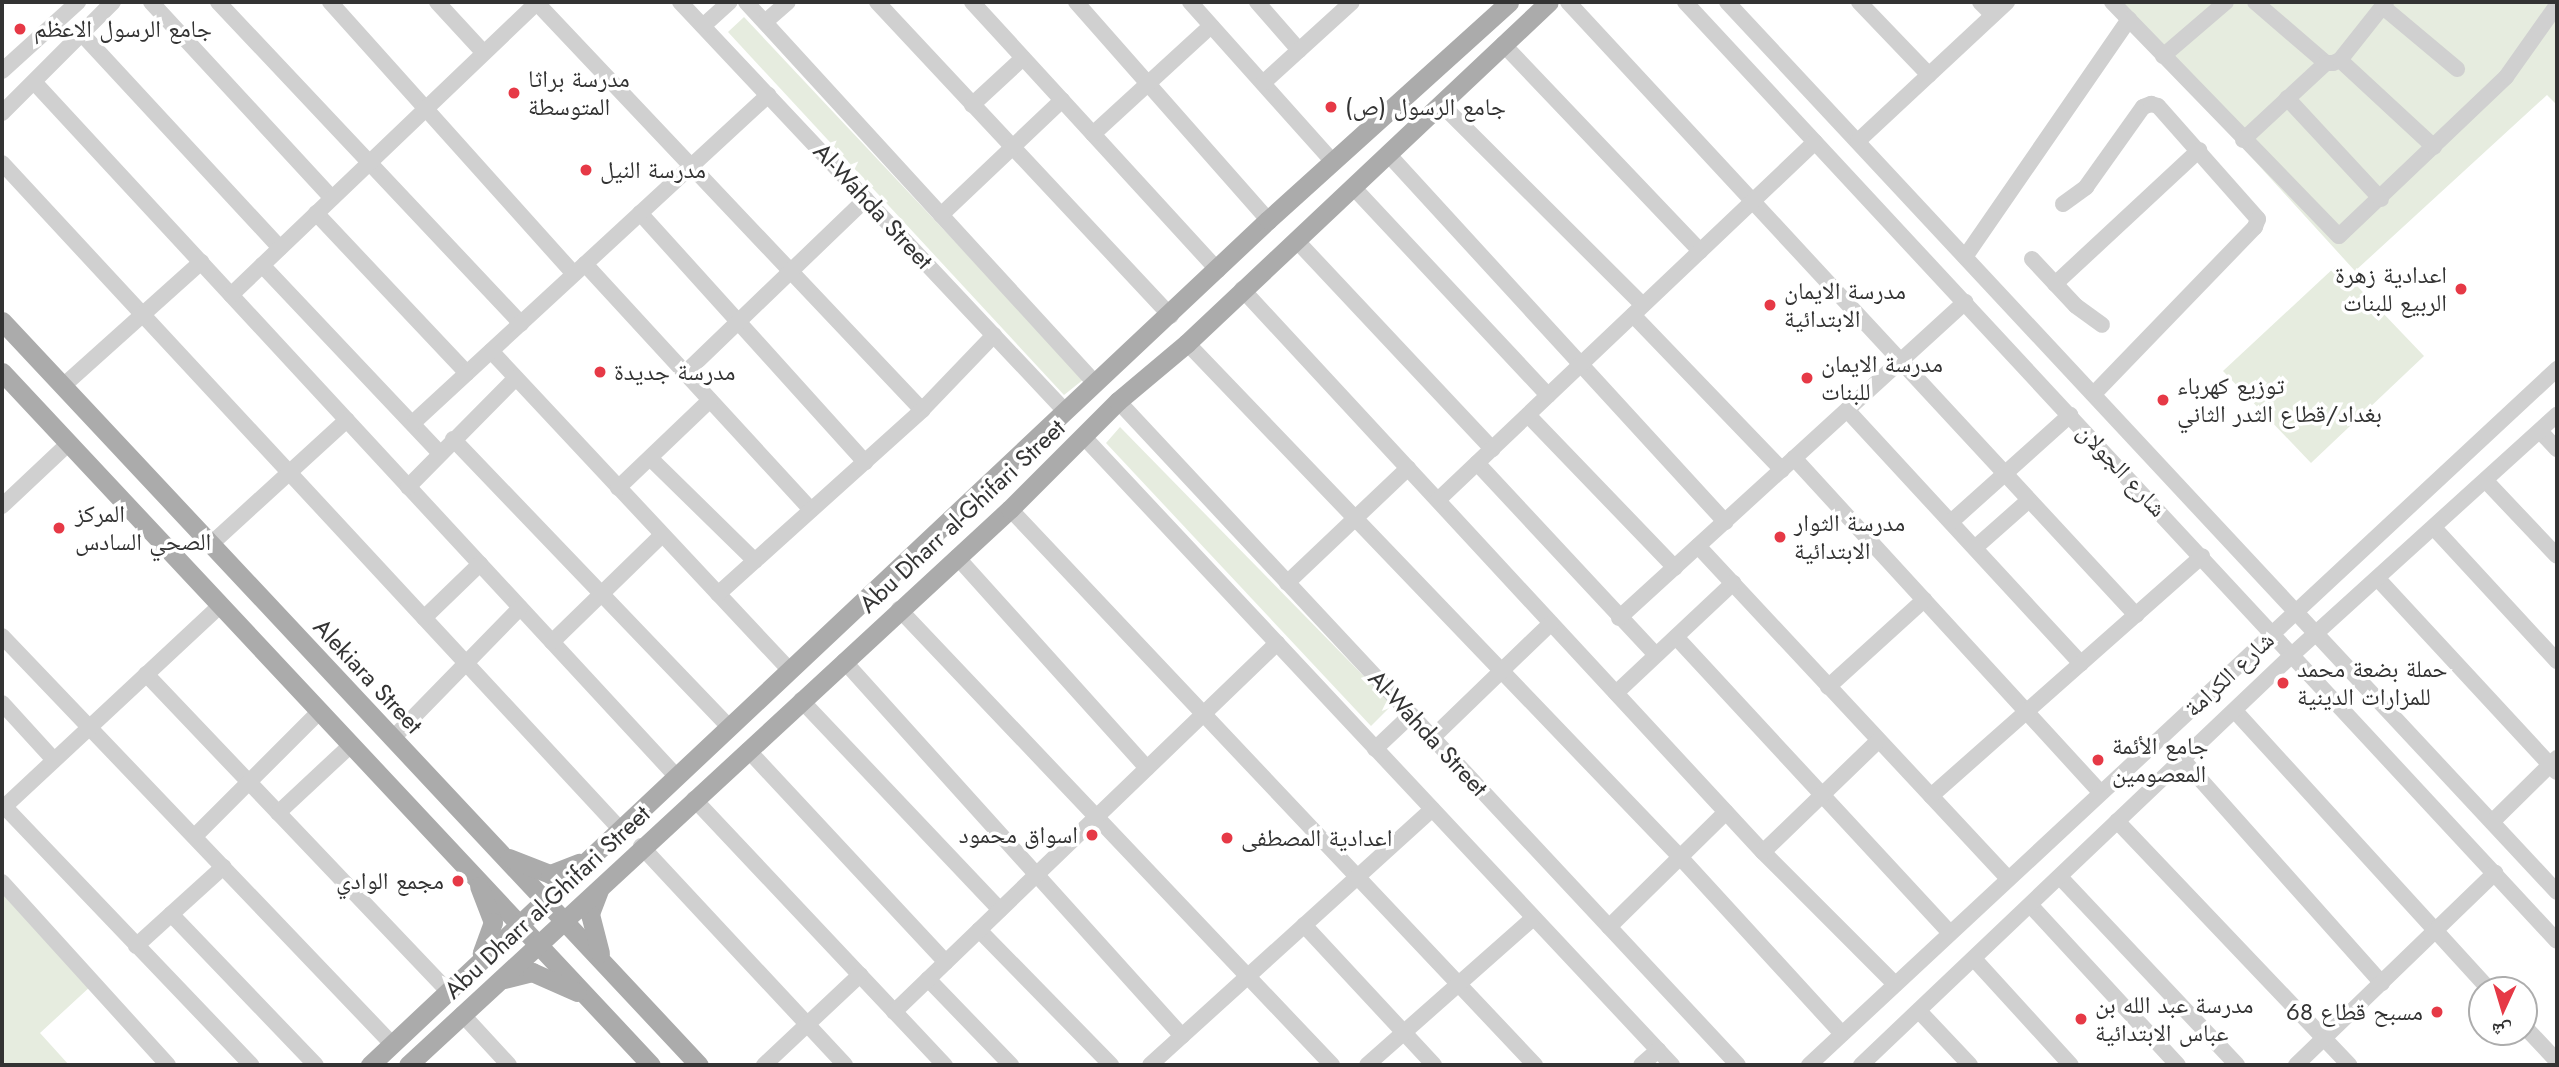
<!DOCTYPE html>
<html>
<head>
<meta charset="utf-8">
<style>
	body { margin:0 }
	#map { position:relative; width:2559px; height:1067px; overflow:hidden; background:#fff; font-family:Jost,"Noto Naskh Arabic",sans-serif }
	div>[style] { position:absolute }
	.green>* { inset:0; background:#e6ecdf }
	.minor>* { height:16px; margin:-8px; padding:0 8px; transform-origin:8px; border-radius:8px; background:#d0d0d0 }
	.major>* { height:19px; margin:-9.5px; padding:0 9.5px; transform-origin:9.5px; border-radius:9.5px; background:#ababab }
	.dots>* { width:19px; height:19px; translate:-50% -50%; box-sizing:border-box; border:4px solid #fff; border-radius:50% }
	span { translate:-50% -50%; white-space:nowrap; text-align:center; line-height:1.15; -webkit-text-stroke:7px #fff; paint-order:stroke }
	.poi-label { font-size:24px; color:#333 }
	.left { translate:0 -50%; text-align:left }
	.right { translate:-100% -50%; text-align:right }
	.street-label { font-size:24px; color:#333 }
	.frame { position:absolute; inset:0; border:4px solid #333; pointer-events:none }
	.north { position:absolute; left:2468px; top:976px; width:70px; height:70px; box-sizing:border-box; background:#fff; border:2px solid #adadad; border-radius:50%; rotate:184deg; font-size:19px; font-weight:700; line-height:28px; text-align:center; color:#333 }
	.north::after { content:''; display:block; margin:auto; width:24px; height:32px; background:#e63946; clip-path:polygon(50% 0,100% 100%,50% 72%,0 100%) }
</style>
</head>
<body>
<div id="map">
	<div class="green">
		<i style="clip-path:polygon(2110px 2px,2557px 2px,2557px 105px,2547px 95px,2355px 271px)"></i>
		<i style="clip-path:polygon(744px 17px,1084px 379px,1064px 395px,728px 32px)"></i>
		<i style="clip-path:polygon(2337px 265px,2424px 356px,2311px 463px,2223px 371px)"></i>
		<i style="clip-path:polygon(1120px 427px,1392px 705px,1371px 726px,1106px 443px)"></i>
		<i style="clip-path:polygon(2px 889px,92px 985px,40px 1033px,69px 1065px,2px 1065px)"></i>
	</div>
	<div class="minor">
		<i style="left:151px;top:2px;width:267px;rotate:47.3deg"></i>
		<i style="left:218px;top:2px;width:442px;rotate:46.7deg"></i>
		<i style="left:330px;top:2px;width:365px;rotate:48.1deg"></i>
		<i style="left:437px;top:2px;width:69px;rotate:47.3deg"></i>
		<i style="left:536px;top:2px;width:562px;rotate:46.59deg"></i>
		<i style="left:680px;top:2px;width:562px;rotate:46.73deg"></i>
		<i style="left:746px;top:2px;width:517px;rotate:47.51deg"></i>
		<i style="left:877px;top:2px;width:430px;rotate:46.9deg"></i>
		<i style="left:972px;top:2px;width:364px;rotate:47.5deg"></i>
		<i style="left:1076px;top:2px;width:290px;rotate:48.6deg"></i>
		<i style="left:1190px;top:2px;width:215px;rotate:48.2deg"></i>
		<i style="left:1257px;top:2px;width:64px;rotate:48.8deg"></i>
		<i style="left:1568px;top:2px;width:836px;rotate:47.18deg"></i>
		<i style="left:1685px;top:2px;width:1281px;rotate:47.12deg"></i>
		<i style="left:1727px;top:2px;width:1217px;rotate:47deg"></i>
		<i style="left:1859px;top:2px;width:101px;rotate:46.2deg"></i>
		<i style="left:1980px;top:2px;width:18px;rotate:45deg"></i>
		<i style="left:2112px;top:2px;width:326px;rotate:45.9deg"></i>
		<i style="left:2339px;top:236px;width:231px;rotate:-43.6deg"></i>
		<i style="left:2506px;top:77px;width:88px;rotate:-54.7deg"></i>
		<i style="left:2255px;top:2px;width:94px;rotate:40.7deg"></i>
		<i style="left:2326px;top:63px;width:7px"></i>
		<i style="left:2333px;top:63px;width:8px;rotate:-23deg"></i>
		<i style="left:2340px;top:60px;width:74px;rotate:-51.6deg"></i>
		<i style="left:2382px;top:6px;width:98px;rotate:40deg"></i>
		<i style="left:765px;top:22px;width:30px;rotate:-41deg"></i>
		<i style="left:703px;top:26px;width:36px;rotate:-42deg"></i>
		<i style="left:81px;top:33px;width:293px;rotate:47.2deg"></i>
		<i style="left:1503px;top:44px;width:286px;rotate:46.4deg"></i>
		<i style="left:2163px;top:56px;width:83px;rotate:-40.6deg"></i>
		<i style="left:2340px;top:60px;width:128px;rotate:42.8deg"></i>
		<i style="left:2px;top:71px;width:103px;rotate:-42.2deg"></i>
		<i style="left:35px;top:83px;width:944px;rotate:47.23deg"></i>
		<i style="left:1263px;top:83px;width:120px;rotate:-42.3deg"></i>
		<i style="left:2287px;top:98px;width:138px;rotate:47.1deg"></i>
		<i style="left:1441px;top:104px;width:285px;rotate:44.9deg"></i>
		<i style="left:972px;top:105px;width:69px;rotate:-42.7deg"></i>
		<i style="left:2px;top:113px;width:157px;rotate:-45deg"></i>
		<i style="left:1093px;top:134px;width:160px;rotate:-42.5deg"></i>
		<i style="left:2243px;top:140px;width:113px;rotate:-42.9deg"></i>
		<i style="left:1858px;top:141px;width:204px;rotate:-43deg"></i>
		<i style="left:1389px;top:155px;width:498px;rotate:47.5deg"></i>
		<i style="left:2px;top:163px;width:907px;rotate:47.14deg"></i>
		<i style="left:1354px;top:188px;width:284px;rotate:46.9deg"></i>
		<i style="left:2063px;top:204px;width:29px;rotate:-36deg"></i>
		<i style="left:2086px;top:187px;width:98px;rotate:-54.5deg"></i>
		<i style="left:2143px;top:107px;width:9px;rotate:-21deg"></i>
		<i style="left:2151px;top:104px;width:7px;rotate:16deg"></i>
		<i style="left:2158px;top:106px;width:151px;rotate:48.5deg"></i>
		<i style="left:2258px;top:219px;width:9px;rotate:111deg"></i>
		<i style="left:2255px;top:227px;width:232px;rotate:134deg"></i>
		<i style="left:316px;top:213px;width:220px;rotate:46.7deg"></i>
		<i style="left:640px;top:213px;width:336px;rotate:47.9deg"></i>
		<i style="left:941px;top:215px;width:167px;rotate:-43.5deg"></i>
		<i style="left:1296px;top:240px;width:287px;rotate:46.8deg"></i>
		<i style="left:1965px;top:257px;width:289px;rotate:-55.4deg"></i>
		<i style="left:2032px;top:259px;width:64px;rotate:46.9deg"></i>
		<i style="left:2076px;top:306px;width:32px;rotate:36deg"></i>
		<i style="left:585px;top:264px;width:334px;rotate:47.4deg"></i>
		<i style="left:262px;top:265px;width:259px;rotate:46.6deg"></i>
		<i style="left:2055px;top:284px;width:197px;rotate:-42.9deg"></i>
		<i style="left:1242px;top:289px;width:767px;rotate:47.22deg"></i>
		<i style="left:1763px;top:852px;width:187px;rotate:45deg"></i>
		<i style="left:231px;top:295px;width:424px;rotate:-43.7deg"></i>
		<i style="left:1633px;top:315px;width:215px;rotate:46.1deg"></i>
		<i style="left:1187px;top:343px;width:712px;rotate:46.19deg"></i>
		<i style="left:1680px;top:857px;width:240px;rotate:47.5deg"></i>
		<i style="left:491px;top:351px;width:438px;rotate:46.9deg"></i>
		<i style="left:685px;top:373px;width:251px;rotate:-43.9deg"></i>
		<i style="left:63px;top:386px;width:186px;rotate:-41.9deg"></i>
		<i style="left:1118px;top:401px;width:908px;rotate:46.96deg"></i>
		<i style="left:1847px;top:410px;width:345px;rotate:47.3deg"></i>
		<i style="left:1528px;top:415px;width:212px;rotate:46.1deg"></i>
		<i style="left:415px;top:421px;width:481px;rotate:-42.7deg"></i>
		<i style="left:2540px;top:431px;width:25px;rotate:47deg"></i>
		<i style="left:1083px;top:436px;width:862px;rotate:46.88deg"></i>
		<i style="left:453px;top:439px;width:400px;rotate:46.2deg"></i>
		<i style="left:650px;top:458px;width:147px;rotate:44.4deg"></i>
		<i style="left:1794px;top:458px;width:453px;rotate:47.5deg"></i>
		<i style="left:1477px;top:463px;width:262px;rotate:47deg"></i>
		<i style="left:2486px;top:481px;width:103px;rotate:46.6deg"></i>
		<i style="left:408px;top:487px;width:153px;rotate:-45.3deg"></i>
		<i style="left:618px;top:488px;width:127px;rotate:-43.7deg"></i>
		<i style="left:1438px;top:500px;width:520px;rotate:-43.52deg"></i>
		<i style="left:2px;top:506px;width:91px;rotate:-43.2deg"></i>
		<i style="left:1010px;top:509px;width:765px;rotate:46.64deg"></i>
		<i style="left:1952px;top:521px;width:159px;rotate:-41.9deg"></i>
		<i style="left:2435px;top:529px;width:180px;rotate:47.3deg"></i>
		<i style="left:211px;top:544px;width:184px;rotate:-42.4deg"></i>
		<i style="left:1698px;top:546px;width:455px;rotate:47deg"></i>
		<i style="left:1977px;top:546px;width:69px;rotate:-41.5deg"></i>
		<i style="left:957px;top:557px;width:284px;rotate:48deg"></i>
		<i style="left:2378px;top:579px;width:263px;rotate:47.2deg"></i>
		<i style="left:1287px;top:583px;width:167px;rotate:-43.5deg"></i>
		<i style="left:718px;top:594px;width:275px;rotate:-42deg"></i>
		<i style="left:922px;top:410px;width:104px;rotate:-46.2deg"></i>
		<i style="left:899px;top:609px;width:629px;rotate:46.48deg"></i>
		<i style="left:424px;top:618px;width:78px;rotate:-44deg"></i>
		<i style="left:1619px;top:618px;width:469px;rotate:-42.4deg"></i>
		<i style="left:2px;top:636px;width:564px;rotate:46.29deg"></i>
		<i style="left:1676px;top:637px;width:403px;rotate:47.2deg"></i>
		<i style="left:552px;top:642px;width:153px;rotate:-44.2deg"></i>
		<i style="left:844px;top:661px;width:505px;rotate:47.97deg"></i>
		<i style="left:146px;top:674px;width:436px;rotate:46.4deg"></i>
		<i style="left:1828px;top:687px;width:130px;rotate:-42.2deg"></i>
		<i style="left:1616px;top:693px;width:161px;rotate:-43.2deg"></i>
		<i style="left:801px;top:700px;width:289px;rotate:46.5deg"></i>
		<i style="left:2px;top:703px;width:77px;rotate:47.6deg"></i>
		<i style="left:2235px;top:711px;width:378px;rotate:47.6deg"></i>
		<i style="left:393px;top:738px;width:182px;rotate:-45.7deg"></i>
		<i style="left:1432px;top:738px;width:165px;rotate:-44deg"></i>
		<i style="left:1375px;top:749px;width:50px;rotate:-43.4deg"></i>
		<i style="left:748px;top:750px;width:290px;rotate:47deg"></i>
		<i style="left:2183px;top:760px;width:299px;rotate:48.3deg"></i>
		<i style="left:1931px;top:796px;width:362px;rotate:-41.5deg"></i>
		<i style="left:694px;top:799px;width:366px;rotate:46.7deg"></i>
		<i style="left:2px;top:804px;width:361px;rotate:46.3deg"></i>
		<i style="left:2px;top:809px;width:299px;rotate:-43deg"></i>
		<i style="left:278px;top:813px;width:100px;rotate:-43deg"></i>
		<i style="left:2117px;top:821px;width:337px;rotate:46.4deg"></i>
		<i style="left:2492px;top:822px;width:91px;rotate:-44.6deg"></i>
		<i style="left:196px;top:835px;width:175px;rotate:-45deg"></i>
		<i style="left:641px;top:846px;width:299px;rotate:47deg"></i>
		<i style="left:1763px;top:852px;width:158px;rotate:-44deg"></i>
		<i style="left:2060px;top:877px;width:258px;rotate:46.7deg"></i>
		<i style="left:2px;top:882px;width:247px;rotate:47.8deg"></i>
		<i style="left:2032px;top:907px;width:215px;rotate:47.3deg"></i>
		<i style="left:171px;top:914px;width:209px;rotate:46.2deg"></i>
		<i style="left:1304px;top:925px;width:191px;rotate:47.1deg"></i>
		<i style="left:1609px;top:927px;width:164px;rotate:-44.5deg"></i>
		<i style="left:979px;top:930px;width:189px;rotate:45.6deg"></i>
		<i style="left:136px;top:946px;width:118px;rotate:-42.2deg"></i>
		<i style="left:1975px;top:960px;width:142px;rotate:47.6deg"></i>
		<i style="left:928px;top:979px;width:120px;rotate:46deg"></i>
		<i style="left:1919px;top:1011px;width:74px;rotate:46.6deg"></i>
		<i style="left:894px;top:1012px;width:532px;rotate:-43.93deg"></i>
		<i style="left:462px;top:1014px;width:69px;rotate:47.3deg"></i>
		<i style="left:2524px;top:1026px;width:48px;rotate:46.7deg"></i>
		<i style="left:764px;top:1065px;width:132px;rotate:-43.2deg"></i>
		<i style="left:1150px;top:1065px;width:381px;rotate:-42.2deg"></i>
		<i style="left:1367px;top:1065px;width:222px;rotate:-41.5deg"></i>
		<i style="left:1641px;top:1065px;width:23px;rotate:-41deg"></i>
		<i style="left:1809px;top:1065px;width:1022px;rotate:-42.94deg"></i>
		<i style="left:1861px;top:1065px;width:596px;rotate:-43.57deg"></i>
		<i style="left:2293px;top:654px;width:356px;rotate:-42.2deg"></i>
		<i style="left:2296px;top:1065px;width:277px;rotate:-44deg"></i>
	</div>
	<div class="major">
		<i style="left:2px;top:321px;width:1019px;rotate:46.87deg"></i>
		<i style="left:2px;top:372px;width:949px;rotate:46.88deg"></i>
		<i style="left:509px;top:858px;width:44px;rotate:21.3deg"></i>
		<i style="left:550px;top:874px;width:31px;rotate:-21deg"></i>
		<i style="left:479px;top:886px;width:39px;rotate:69deg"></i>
		<i style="left:493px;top:922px;width:33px;rotate:110deg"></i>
		<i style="left:599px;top:890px;width:26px;rotate:111deg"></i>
		<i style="left:590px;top:914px;width:40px;rotate:75.6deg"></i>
		<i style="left:504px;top:979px;width:29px;rotate:-14deg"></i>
		<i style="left:532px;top:972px;width:49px;rotate:24deg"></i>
		<i style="left:370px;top:1065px;width:1233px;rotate:-43.26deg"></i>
		<i style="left:1268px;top:220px;width:325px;rotate:-42.1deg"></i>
		<i style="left:408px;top:1065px;width:819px;rotate:-42.73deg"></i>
		<i style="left:1010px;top:509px;width:153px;rotate:-45deg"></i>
		<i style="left:1118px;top:401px;width:90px;rotate:-40deg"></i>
		<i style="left:1187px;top:343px;width:497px;rotate:-43.3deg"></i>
	</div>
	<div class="dots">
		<i style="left:20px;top:29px;background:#e63946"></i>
		<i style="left:514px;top:93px;background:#e63946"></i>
		<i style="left:1331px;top:107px;background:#e63946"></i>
		<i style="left:586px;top:170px;background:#e63946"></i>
		<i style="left:2461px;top:289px;background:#e63946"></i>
		<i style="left:1770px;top:305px;background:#e63946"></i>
		<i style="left:600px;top:372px;background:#e63946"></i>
		<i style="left:1807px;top:378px;background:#e63946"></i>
		<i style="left:2163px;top:400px;background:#e63946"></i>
		<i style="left:59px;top:528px;background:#e63946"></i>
		<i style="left:1780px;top:537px;background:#e63946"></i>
		<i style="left:2283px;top:683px;background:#e63946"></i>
		<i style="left:2098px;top:760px;background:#e63946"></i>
		<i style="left:1092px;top:835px;background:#e63946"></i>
		<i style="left:1227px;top:838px;background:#e63946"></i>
		<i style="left:458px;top:881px;background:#e63946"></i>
		<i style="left:2437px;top:1012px;background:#e63946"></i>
		<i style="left:2081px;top:1019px;background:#e63946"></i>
	</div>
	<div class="poi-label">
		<span class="left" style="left:34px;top:29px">جامع الرسول الاعظم</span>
		<span class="left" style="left:528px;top:93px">مدرسة براثا<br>المتوسطة</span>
		<span class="left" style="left:1345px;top:107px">جامع الرسول (ص)</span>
		<span class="left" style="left:600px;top:170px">مدرسة النيل</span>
		<span class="right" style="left:2447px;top:289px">اعدادية زهرة<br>الربيع للبنات</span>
		<span class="left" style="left:1784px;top:305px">مدرسة الايمان<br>الابتدائية</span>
		<span class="left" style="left:1821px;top:378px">مدرسة الايمان<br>للبنات</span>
		<span class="left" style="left:614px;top:372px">مدرسة جديدة</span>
		<span class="left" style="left:2177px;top:400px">توزيع كهرباء<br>بغداد/قطاع الثدر الثاني</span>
		<span class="left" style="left:75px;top:528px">المركز<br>الصحي السادس</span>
		<span class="left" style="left:1794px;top:537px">مدرسة الثوار<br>الابتدائية</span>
		<span class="left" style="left:2297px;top:683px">حملة بضعة محمد<br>للمزارات الدينية</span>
		<span class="left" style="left:2112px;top:760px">جامع الأئمة<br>المعصومين</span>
		<span class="right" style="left:1078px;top:835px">اسواق محمود</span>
		<span class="left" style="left:1241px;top:838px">اعدادية المصطفى</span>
		<span class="right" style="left:444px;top:881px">مجمع الوادي</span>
		<span class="left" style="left:2095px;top:1019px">مدرسة عبد الله بن<br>عباس الابتدائية</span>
		<span class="right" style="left:2423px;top:1012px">مسبح قطاع 68</span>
	</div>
	<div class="street-label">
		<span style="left:873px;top:206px;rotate:47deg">Al-Wahda Street</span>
		<span style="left:2122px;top:470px;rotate:47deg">شارع الجولان</span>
		<span style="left:962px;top:516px;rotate:-43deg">Abu Dharr al-Ghifari Street</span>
		<span style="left:2229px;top:674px;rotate:-43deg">شارع الكرامة</span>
		<span style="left:368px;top:676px;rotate:47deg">Alekiara Street</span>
		<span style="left:1428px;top:733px;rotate:47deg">Al-Wahda Street</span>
		<span style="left:547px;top:902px;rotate:-43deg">Abu Dharr al-Ghifari Street</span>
	</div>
	<div class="frame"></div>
	<div class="north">ش</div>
</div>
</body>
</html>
